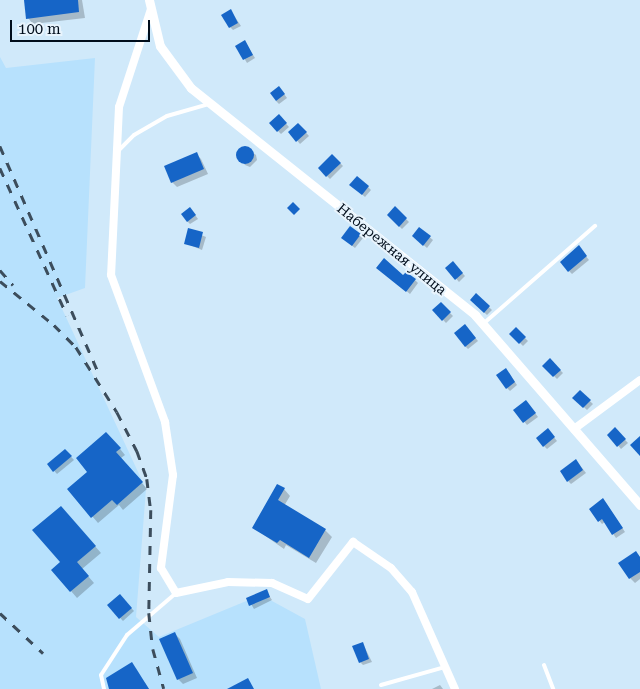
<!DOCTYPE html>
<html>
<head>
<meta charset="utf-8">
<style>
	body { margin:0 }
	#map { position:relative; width:640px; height:689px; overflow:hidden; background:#d0e9fa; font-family:"Roboto Serif",serif }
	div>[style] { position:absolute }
	.built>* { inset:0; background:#b7e1fd }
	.shadow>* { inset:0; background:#0003 }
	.building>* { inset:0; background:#1665c7 }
	.round { border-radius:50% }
	.service>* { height:4px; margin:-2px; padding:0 2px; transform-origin:2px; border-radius:2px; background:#fff }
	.minor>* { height:8px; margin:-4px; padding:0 4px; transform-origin:4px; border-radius:4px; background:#fff }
	.tertiary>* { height:9px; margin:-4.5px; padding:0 4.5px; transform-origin:4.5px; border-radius:4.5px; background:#fff }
	.rail>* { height:2.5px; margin-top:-1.25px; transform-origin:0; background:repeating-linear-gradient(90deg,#3c4d5c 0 9px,transparent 0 18px) }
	span { translate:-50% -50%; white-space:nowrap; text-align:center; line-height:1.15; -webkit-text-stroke:4px #e8f4fd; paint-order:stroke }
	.street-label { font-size:14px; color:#000d1b }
	.scale { position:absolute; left:10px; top:20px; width:140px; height:22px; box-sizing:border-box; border:2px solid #000d1b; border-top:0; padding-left:6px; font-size:15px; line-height:18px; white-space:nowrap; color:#000d1b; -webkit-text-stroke:4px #e8f4fd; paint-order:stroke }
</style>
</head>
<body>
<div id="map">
	<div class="built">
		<i style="clip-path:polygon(0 57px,6px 68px,95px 58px,85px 288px,57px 298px,146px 489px,136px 617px,159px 637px,261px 595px,305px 619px,321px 689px,0 689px)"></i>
	</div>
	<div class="shadow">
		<i style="clip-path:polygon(37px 0,82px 0,85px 18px,33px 24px,28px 18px)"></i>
		<i style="clip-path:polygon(231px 11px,241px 26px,233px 30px,230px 27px)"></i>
		<i style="clip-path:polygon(247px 45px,255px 58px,247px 63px,237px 46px)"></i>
		<i style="clip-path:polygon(282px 91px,287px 98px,279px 104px,276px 101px)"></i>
		<i style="clip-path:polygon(279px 116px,289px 127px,281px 134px,278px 131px)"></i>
		<i style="clip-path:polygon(298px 124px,309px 136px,300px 144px,290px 132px)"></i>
		<i style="clip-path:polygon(245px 147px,256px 155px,257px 160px,250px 167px,245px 165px,238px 155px,241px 149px)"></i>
		<i style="clip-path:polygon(196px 154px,201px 159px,208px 174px,177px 187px,172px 182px)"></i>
		<i style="clip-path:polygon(332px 155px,343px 166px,330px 179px,319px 168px)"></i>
		<i style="clip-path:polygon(354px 187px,368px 187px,371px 190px,365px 197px)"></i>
		<i style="clip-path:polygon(395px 208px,409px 222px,402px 229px,388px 215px)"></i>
		<i style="clip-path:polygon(193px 212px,198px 219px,190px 224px,187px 221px)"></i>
		<i style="clip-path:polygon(420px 229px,433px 240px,427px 248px,417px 239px)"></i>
		<i style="clip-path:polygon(189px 230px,206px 237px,202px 250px,185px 243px)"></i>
		<i style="clip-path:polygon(360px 235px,363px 238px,355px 248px,346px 241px)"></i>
		<i style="clip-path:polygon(581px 250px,589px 260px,572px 274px,569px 271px)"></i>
		<i style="clip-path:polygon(453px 263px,465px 276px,459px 282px,447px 268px)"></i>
		<i style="clip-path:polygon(381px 270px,415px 280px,418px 283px,410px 294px)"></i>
		<i style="clip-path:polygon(476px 295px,492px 310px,487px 315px,471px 300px)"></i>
		<i style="clip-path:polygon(441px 304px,453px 316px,446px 323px,434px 310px)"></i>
		<i style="clip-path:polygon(468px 329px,478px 341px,468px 349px,465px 346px)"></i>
		<i style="clip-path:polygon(516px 329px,528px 341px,523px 346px,511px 334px)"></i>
		<i style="clip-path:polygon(550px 360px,563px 373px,557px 379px,544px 366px)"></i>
		<i style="clip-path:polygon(509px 373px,517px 385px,510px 391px,507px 388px)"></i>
		<i style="clip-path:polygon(580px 392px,593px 404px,587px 410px,574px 398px)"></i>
		<i style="clip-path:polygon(529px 405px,538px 417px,527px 425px,515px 410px)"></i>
		<i style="clip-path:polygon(615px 429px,628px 443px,621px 449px,609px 435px)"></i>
		<i style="clip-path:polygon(548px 430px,557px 441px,547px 449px,544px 446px)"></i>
		<i style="clip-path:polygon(112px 439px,125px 455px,121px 458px,147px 489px,123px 510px,119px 505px,98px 523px,69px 489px,89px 472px)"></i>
		<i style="clip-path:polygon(65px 450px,74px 460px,57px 474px,48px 464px)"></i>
		<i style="clip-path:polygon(579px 464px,586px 473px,571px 484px,568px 481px)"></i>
		<i style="clip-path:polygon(284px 489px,290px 496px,284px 506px,325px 530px,332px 537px,316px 563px,286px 545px,284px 549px,254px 528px)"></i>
		<i style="clip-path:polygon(606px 503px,625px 532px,616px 538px,605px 522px,602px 524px,590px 509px)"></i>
		<i style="clip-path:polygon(67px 514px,101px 553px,82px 569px,94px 583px,77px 598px,53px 570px,62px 562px)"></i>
		<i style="clip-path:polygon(636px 553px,640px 557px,640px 579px,635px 583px,630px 578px)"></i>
		<i style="clip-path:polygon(266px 591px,272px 600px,254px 609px,248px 599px)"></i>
		<i style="clip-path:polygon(119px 595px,134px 611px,123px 621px,108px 605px)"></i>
		<i style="clip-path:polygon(175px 634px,180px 639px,197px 678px,183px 684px,178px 679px)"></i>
		<i style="clip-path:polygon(363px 644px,372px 662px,363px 665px,360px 662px)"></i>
		<i style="clip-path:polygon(132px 664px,149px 689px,111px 689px)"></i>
		<i style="clip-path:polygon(440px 685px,443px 689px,432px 689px)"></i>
	</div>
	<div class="building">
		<i style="clip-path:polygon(24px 0,78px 0,79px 12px,26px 19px)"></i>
		<i style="clip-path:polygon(231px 9px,238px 23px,229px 28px,221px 15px)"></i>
		<i style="clip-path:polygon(245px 40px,253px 55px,243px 60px,235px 46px)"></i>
		<i style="clip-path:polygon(279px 86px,285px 94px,276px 101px,270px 93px)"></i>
		<i style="clip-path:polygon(279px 114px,287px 123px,277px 132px,269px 123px)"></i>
		<i style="clip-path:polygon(298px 123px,307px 132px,296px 142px,288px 132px)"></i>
		<i class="round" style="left:236px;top:146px;width:18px;height:18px"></i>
		<i style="clip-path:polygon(197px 152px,204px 169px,171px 183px,164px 166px)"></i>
		<i style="clip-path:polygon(332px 154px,341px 163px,326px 177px,318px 168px)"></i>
		<i style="clip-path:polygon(357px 176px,369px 186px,362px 195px,349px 185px)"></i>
		<i style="clip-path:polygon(293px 202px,300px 209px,294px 215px,287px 208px)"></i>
		<i style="clip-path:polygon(395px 206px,407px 218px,399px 227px,387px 215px)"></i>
		<i style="clip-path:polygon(190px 207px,196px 215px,187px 222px,181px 214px)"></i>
		<i style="clip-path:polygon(350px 226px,361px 234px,352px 246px,341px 238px)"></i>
		<i style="clip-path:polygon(419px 227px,431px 236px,423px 246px,412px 236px)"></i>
		<i style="clip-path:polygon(188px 228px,203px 232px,199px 248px,184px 244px)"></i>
		<i style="clip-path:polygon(579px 245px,587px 256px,568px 272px,560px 262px)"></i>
		<i style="clip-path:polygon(384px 258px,403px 275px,406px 272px,416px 279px,406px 292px,376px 268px)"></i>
		<i style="clip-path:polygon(453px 261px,463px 273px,455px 280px,445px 268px)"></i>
		<i style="clip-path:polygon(476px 293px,490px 306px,484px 313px,470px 300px)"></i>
		<i style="clip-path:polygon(441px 302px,451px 312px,442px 321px,432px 310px)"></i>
		<i style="clip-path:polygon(465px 324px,476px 338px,465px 347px,454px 333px)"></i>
		<i style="clip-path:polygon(516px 327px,526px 337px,519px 344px,509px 334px)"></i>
		<i style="clip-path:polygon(550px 358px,561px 370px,553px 377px,542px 366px)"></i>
		<i style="clip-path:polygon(506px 368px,515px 382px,506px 389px,496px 375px)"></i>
		<i style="clip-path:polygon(580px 390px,591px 400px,583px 408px,572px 398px)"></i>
		<i style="clip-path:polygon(526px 400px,536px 413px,523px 423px,513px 410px)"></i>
		<i style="clip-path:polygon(615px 427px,626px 439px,617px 447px,607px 435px)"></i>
		<i style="clip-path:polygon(548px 428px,555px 437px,543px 447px,536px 438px)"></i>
		<i style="clip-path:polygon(106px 432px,121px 448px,116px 452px,143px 482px,117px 505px,112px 500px,91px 518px,67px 489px,87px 472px,76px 458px)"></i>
		<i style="clip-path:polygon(640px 436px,640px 456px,630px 445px)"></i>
		<i style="clip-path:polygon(65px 449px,72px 456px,53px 472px,47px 464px)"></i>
		<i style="clip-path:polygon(576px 459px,583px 470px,567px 482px,560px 471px)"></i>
		<i style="clip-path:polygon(277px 484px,285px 488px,278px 500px,326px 529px,309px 558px,280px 540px,277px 543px,252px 528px)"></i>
		<i style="clip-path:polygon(603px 498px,623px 528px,612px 535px,602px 519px,598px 522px,589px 509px)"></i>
		<i style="clip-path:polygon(61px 506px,96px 546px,77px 562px,89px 576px,70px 592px,51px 570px,60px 562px,32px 530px)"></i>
		<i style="clip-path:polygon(636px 551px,640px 557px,640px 572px,629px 579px,618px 563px)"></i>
		<i style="clip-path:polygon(267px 589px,270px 597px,249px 606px,246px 598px)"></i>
		<i style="clip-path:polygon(120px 594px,132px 608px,119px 619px,107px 605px)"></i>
		<i style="clip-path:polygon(175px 632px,193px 673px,177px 680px,159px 639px)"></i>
		<i style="clip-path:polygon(363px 642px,369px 659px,359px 663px,352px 646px)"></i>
		<i style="clip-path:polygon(132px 662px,149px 689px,109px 689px,106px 678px)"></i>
		<i style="clip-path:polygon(248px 678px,254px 689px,227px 689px)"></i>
	</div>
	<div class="service">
		<i style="left:119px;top:150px;width:21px;rotate:-45deg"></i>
		<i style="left:134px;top:135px;width:38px;rotate:-30deg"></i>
		<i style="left:167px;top:116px;width:44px;rotate:-15.9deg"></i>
		<i style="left:483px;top:324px;width:149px;rotate:-41.2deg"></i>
		<i style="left:544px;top:665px;width:26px;rotate:69deg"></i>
		<i style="left:381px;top:685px;width:66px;rotate:-15.7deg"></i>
		<i style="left:104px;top:689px;width:14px;rotate:-102deg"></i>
		<i style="left:101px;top:675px;width:48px;rotate:-57deg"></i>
		<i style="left:127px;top:635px;width:65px;rotate:-40.6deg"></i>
	</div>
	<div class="minor">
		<i style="left:151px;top:9px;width:103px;rotate:108.1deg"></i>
		<i style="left:119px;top:107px;width:168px;rotate:92.7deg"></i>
		<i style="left:111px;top:275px;width:157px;rotate:69.8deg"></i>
		<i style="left:165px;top:422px;width:54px;rotate:81.4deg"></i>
		<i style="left:173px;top:475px;width:94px;rotate:97.4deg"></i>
		<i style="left:161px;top:568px;width:29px;rotate:59deg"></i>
		<i style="left:176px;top:593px;width:53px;rotate:-11.9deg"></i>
		<i style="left:228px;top:582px;width:44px;rotate:1.3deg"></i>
		<i style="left:272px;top:583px;width:39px;rotate:24deg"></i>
		<i style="left:308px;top:599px;width:73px;rotate:-51.7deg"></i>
		<i style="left:353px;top:542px;width:46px;rotate:34.4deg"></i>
		<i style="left:391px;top:568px;width:32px;rotate:49deg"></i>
		<i style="left:412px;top:592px;width:106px;rotate:66.1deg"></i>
		<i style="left:574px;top:429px;width:82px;rotate:-36.6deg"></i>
	</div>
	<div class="tertiary">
		<i style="left:149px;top:0;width:47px;rotate:76.6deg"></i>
		<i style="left:160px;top:46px;width:52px;rotate:53.6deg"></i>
		<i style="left:191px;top:88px;width:364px;rotate:38.6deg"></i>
		<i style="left:475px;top:315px;width:252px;rotate:49deg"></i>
	</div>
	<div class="rail">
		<i style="left:0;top:146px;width:245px;rotate:66.5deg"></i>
		<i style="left:0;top:168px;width:162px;rotate:65.5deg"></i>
		<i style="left:0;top:270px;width:20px;rotate:49deg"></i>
		<i style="left:0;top:281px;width:70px;rotate:39.2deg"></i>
		<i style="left:54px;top:325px;width:31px;rotate:45deg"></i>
		<i style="left:76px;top:347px;width:77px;rotate:57.8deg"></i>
		<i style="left:117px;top:412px;width:44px;rotate:62.9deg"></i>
		<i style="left:137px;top:451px;width:30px;rotate:70deg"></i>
		<i style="left:147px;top:479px;width:31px;rotate:83deg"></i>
		<i style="left:151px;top:510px;width:103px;rotate:91.1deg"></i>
		<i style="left:149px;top:613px;width:36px;rotate:84deg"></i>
		<i style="left:153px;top:649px;width:41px;rotate:74.6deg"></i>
		<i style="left:0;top:613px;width:59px;rotate:42.9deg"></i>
	</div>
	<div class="street-label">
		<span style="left:392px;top:249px;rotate:39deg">Набережная улица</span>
	</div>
	<div class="scale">100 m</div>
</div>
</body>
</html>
